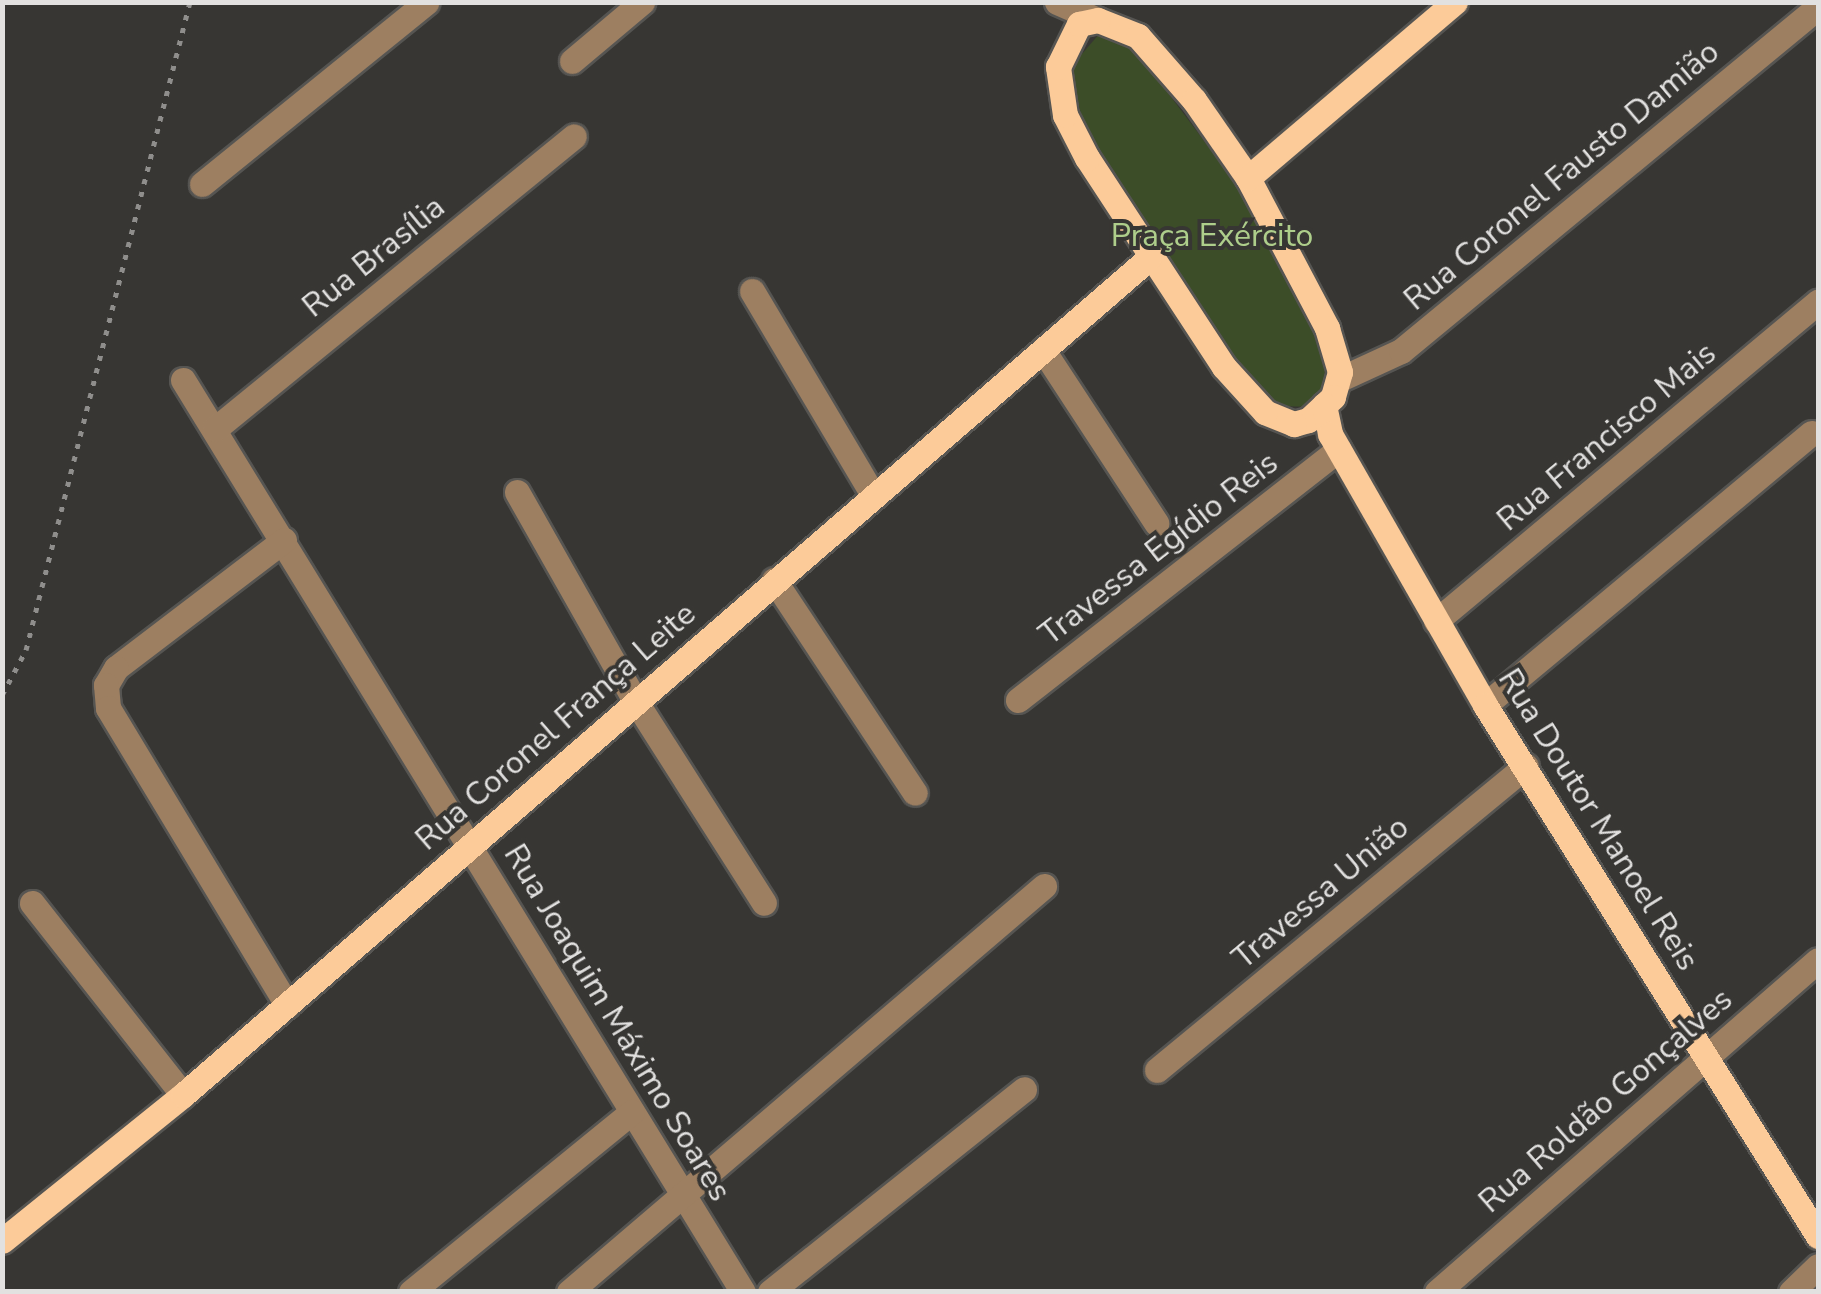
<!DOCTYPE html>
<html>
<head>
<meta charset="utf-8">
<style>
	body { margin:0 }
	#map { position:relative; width:1821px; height:1294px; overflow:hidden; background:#373633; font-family:"Nunito Sans",sans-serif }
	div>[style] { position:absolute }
	.green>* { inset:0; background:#3c4d28 }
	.path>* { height:5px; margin-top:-2.5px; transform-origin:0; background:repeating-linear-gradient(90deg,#8f8e8c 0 5px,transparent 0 13px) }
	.roads { filter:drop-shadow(2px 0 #565552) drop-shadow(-2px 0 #565552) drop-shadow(0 2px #565552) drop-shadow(0 -2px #565552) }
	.minor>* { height:25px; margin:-12.5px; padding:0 12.5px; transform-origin:12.5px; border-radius:12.5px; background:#9d7f61 }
	.major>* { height:25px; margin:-12.5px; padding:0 12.5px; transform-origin:12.5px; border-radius:12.5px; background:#fccb99 }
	span { translate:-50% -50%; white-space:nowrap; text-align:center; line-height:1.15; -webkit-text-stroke:8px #373633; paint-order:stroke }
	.street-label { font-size:32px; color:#e2e1e0 }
	.park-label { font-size:32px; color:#aece8b }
	.frame { position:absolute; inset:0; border:5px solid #e2e1e0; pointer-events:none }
</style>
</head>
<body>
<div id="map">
	<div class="green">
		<i style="clip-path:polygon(1100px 33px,1135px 49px,1253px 206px,1334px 365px,1314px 407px,1277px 406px,1217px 341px,1084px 125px,1069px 69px)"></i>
	</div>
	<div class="path">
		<i style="left:2px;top:695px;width:51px;rotate:-61.9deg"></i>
		<i style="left:26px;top:650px;width:668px;rotate:-75.8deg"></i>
	</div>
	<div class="roads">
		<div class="minor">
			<i style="left:1057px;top:2px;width:45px;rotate:23.7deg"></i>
			<i style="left:572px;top:61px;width:92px;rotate:-40.1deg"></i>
			<i style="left:202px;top:184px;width:289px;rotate:-39deg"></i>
			<i style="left:752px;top:291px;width:237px;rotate:59.3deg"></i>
			<i style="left:1043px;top:350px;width:207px;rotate:56.8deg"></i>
			<i style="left:183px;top:380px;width:1070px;rotate:58.45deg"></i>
			<i style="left:1338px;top:380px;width:69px;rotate:-24.7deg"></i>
			<i style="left:1401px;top:351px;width:541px;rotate:-39.52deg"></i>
			<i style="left:215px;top:429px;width:463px;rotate:-39.2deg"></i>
			<i style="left:517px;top:492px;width:241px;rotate:60.5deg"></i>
			<i style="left:636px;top:702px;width:238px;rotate:57.5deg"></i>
			<i style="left:284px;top:540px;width:211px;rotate:142.7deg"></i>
			<i style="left:116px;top:668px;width:20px;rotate:120deg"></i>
			<i style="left:106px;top:685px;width:23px;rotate:85deg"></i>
			<i style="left:108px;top:708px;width:347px;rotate:58.9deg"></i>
			<i style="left:774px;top:580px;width:255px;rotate:56.5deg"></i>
			<i style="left:1436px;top:621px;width:498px;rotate:-39.9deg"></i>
			<i style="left:1018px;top:700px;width:407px;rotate:-38deg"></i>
			<i style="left:1485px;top:705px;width:425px;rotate:-39.8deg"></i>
			<i style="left:32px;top:903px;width:244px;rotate:51.8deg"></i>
			<i style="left:1157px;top:1070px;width:478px;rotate:-39.5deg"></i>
			<i style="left:411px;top:1292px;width:285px;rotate:-39.2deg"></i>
			<i style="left:569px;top:1292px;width:625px;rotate:-40.52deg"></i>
			<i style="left:770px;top:1292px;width:325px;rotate:-38.6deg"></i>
			<i style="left:1437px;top:1292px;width:505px;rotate:-41.07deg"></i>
			<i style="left:1791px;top:1292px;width:37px;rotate:-44deg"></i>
		</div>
		<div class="major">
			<i style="left:1098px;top:20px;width:43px;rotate:21.8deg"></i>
			<i style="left:1138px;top:36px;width:85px;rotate:48.8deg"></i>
			<i style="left:1194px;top:100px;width:95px;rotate:55.3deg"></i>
			<i style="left:1248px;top:178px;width:170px;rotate:62.2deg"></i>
			<i style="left:1327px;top:328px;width:46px;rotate:73.5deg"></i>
			<i style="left:1340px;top:372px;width:26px;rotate:106deg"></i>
			<i style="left:1333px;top:397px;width:34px;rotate:137deg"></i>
			<i style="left:1308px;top:420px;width:15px;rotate:164deg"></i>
			<i style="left:1294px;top:424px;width:31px;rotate:-158deg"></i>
			<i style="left:1265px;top:412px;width:61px;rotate:-132.3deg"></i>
			<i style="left:1224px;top:367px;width:250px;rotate:-123.2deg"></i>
			<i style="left:1087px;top:158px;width:48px;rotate:-117.1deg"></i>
			<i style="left:1065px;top:115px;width:49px;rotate:-98.3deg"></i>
			<i style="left:1058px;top:67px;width:48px;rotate:-64deg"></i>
			<i style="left:1079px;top:24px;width:19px;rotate:-12deg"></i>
			<i style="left:1248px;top:178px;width:272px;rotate:-40.4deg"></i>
			<i style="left:1324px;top:405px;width:30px;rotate:78deg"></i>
			<i style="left:1330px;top:434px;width:312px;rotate:60.2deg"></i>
			<i style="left:1485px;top:705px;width:627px;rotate:57.91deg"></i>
			<i style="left:2px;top:1241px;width:233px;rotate:-38.9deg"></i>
			<i style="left:183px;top:1095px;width:1277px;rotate:-40.9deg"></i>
		</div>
	</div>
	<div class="street-label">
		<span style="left:1562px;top:176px;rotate:-40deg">Rua Coronel Fausto Damião</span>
		<span style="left:374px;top:257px;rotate:-39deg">Rua Brasília</span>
		<span style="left:1607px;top:437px;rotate:-40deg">Rua Francisco Mais</span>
		<span style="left:1159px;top:549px;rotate:-38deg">Travessa Egídio Reis</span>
		<span style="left:556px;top:727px;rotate:-41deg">Rua Coronel França Leite</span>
		<span style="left:1598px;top:820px;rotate:58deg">Rua Doutor Manoel Reis</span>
		<span style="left:1321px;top:893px;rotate:-40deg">Travessa União</span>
		<span style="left:617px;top:1023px;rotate:59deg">Rua Joaquim Máximo Soares</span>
		<span style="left:1606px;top:1101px;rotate:-41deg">Rua Roldão Gonçalves</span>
	</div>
	<div class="park-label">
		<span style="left:1212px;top:236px">Praça Exército</span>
	</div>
	<div class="frame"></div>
</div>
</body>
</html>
